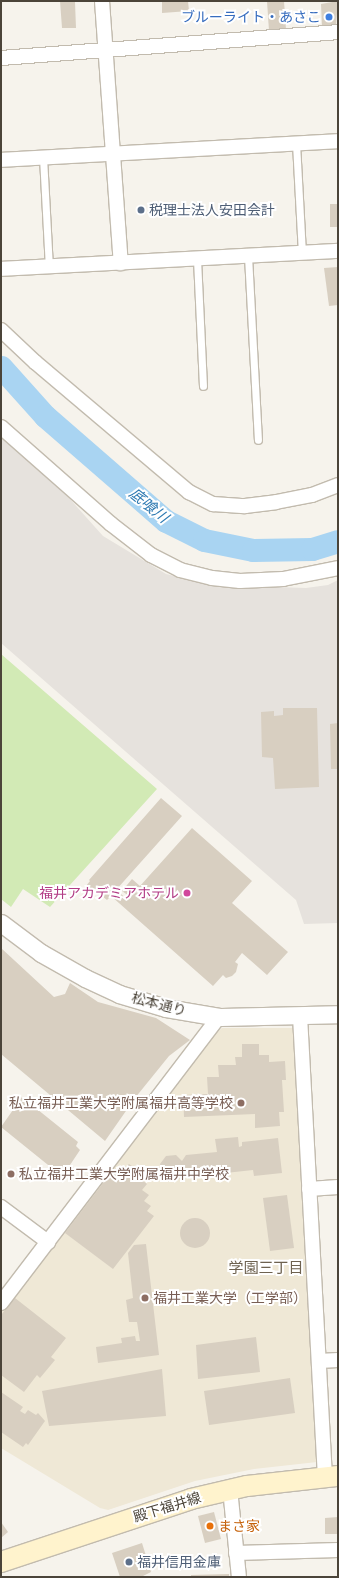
<!DOCTYPE html>
<html>
<head>
<meta charset="utf-8">
<style>
	body { margin:0 }
	#map { position:relative; width:339px; height:1578px; overflow:hidden; background:#f6f3ec; font-family:"Public Sans","Noto Sans JP",sans-serif }
	div>[style] { position:absolute }
	.industrial>* { inset:0; background:#e6e2dd }
	.education>* { inset:0; background:#efe8d6 }
	.green>* { inset:0; background:#d2eab5 }
	.river>* { height:23px; margin:-11.5px; padding:0 11.5px; transform-origin:11.5px; border-radius:11.5px; background:#a9d4f2 }
	.building>* { inset:0; background:#d8cfc1 }
	.round { border-radius:50% }
	.roads { filter:drop-shadow(1px 0 #c2bbae) drop-shadow(-1px 0 #c2bbae) drop-shadow(0 1px #c2bbae) drop-shadow(0 -1px #c2bbae) }
	.service>* { height:7px; margin:-3.5px; padding:0 3.5px; transform-origin:3.5px; border-radius:3.5px; background:#fff }
	.minor>* { height:14px; margin:-7px; padding:0 7px; transform-origin:7px; border-radius:7px; background:#fff }
	.tertiary>* { height:17px; margin:-8.5px; padding:0 8.5px; transform-origin:8.5px; border-radius:8.5px; background:#fff }
	.secondary>* { height:20px; margin:-10px; padding:0 10px; transform-origin:10px; border-radius:10px; background:#fff3cd }
	.dots>* { width:11px; height:11px; translate:-50% -50%; box-sizing:border-box; border:2px solid #fff; border-radius:50% }
	span { translate:-50% -50%; white-space:nowrap; text-align:center; line-height:1.15; -webkit-text-stroke:4px #fff; paint-order:stroke }
	.shop-label { font-size:14px; color:#366cbe }
	.right { translate:-100% -50%; text-align:right }
	.service-label { font-size:14px; color:#4e5e75 }
	.left { translate:0 -50%; text-align:left }
	.hotel-label { font-size:14px; color:#b23c85 }
	.street-label { font-size:14px; color:#4b4439 }
	.education-label { font-size:14px; color:#785e54 }
	.food-label { font-size:14px; color:#c56008 }
	.water-label { font-size:15px; color:#2e7ab2; font-style:italic }
	.neighbourhood-label { font-size:15px; color:#6e6250 }
	.frame { position:absolute; inset:0; border:2px solid #4b4439; pointer-events:none }
</style>
</head>
<body>
<div id="map">
	<div class="industrial">
		<i style="clip-path:polygon(1px 437px,69px 498px,103px 536px,166px 574px,191px 580px,244px 586px,306px 588px,328px 585px,338px 580px,338px 923px,304px 924px,296px 900px,1px 643px)"></i>
	</div>
	<div class="education">
		<i style="clip-path:polygon(222px 1028px,293px 1028px,317px 1462px,254px 1469px,195px 1481px,108px 1510px,100px 1508px,1px 1448px,1px 1310px,216px 1033px)"></i>
	</div>
	<div class="green">
		<i style="clip-path:polygon(1px 654px,157px 789px,50px 907px,23px 889px,11px 907px,1px 899px)"></i>
	</div>
	<div class="river">
		<i style="left:1px;top:367px;width:66px;rotate:48.1deg"></i>
		<i style="left:45px;top:416px;width:160px;rotate:41deg"></i>
		<i style="left:166px;top:521px;width:42px;rotate:26.6deg"></i>
		<i style="left:204px;top:540px;width:50px;rotate:11.5deg"></i>
		<i style="left:253px;top:550px;width:59px;rotate:-1deg"></i>
		<i style="left:312px;top:549px;width:27px;rotate:-17deg"></i>
	</div>
	<div class="building">
		<i style="clip-path:polygon(60px 1px,84px 1px,75px 2px,76px 28px,62px 28px)"></i>
		<i style="clip-path:polygon(162px 1px,188px 1px,189px 11px,162px 13px)"></i>
		<i style="clip-path:polygon(267px 1px,284px 1px,286px 30px,269px 31px)"></i>
		<i style="clip-path:polygon(338px 1px,336px 25px,322px 27px,321px 4px)"></i>
		<i style="clip-path:polygon(330px 204px,338px 204px,338px 227px,330px 227px)"></i>
		<i style="clip-path:polygon(338px 267px,338px 305px,329px 306px,324px 268px)"></i>
		<i style="clip-path:polygon(283px 708px,317px 708px,319px 787px,275px 789px,273px 758px,262px 757px,261px 712px,274px 711px,274px 716px,283px 715px)"></i>
		<i style="clip-path:polygon(338px 723px,338px 769px,331px 769px,330px 724px)"></i>
		<i style="clip-path:polygon(161px 798px,182px 816px,116px 890px,127px 899px,129px 896px,122px 891px,132px 879px,140px 886px,192px 828px,252px 881px,232px 903px,288px 952px,267px 975px,242px 953px,235px 962px,238px 964px,236px 972px,232px 976px,226px 978px,223px 975px,213px 986px,111px 896px,107px 900px,102px 896px,105px 892px,98px 886px,93px 892px,86px 886px,90px 881px,89px 880px)"></i>
		<i style="clip-path:polygon(1px 948px,54px 997px,65px 994px,70px 983px,98px 1002px,156px 1018px,190px 1040px,169px 1056px,135px 1098px,105px 1141px,1px 1054px)"></i>
		<i style="clip-path:polygon(242px 1044px,259px 1044px,259px 1055px,269px 1055px,269px 1062px,285px 1061px,286px 1080px,282px 1080px,284px 1112px,279px 1112px,280px 1126px,255px 1128px,255px 1114px,184px 1117px,183px 1095px,208px 1094px,207px 1077px,219px 1077px,218px 1065px,236px 1065px,235px 1057px,242px 1057px)"></i>
		<i style="clip-path:polygon(22px 1097px,78px 1142px,76px 1146px,80px 1150px,66px 1171px,62px 1166px,58px 1173px,1px 1127px)"></i>
		<i style="clip-path:polygon(238px 1137px,239px 1147px,242px 1146px,242px 1142px,278px 1138px,282px 1173px,254px 1176px,253px 1170px,189px 1177px,183px 1172px,179px 1179px,169px 1180px,161px 1174px,160px 1164px,166px 1156px,176px 1155px,182px 1161px,186px 1155px,217px 1152px,215px 1139px)"></i>
		<i style="clip-path:polygon(129px 1164px,146px 1176px,142px 1180px,147px 1184px,142px 1190px,149px 1195px,144px 1201px,151px 1206px,147px 1211px,154px 1216px,113px 1269px,65px 1233px,110px 1174px,113px 1176px,118px 1170px,120px 1172px)"></i>
		<i style="clip-path:polygon(287px 1195px,294px 1248px,270px 1251px,263px 1198px)"></i>
		<i class="round" style="left:180px;top:1218px;width:30px;height:30px"></i>
		<i style="clip-path:polygon(146px 1244px,159px 1355px,98px 1363px,96px 1347px,122px 1343px,121px 1338px,135px 1336px,136px 1341px,140px 1341px,137px 1322px,129px 1322px,126px 1300px,133px 1298px,128px 1253px,134px 1245px)"></i>
		<i style="clip-path:polygon(15px 1298px,66px 1338px,51px 1357px,55px 1360px,40px 1378px,37px 1375px,24px 1392px,1px 1375px,1px 1315px)"></i>
		<i style="clip-path:polygon(256px 1337px,260px 1372px,198px 1379px,196px 1345px)"></i>
		<i style="clip-path:polygon(162px 1369px,166px 1416px,49px 1426px,42px 1391px)"></i>
		<i style="clip-path:polygon(290px 1378px,295px 1413px,209px 1425px,204px 1391px)"></i>
		<i style="clip-path:polygon(1px 1392px,23px 1407px,20px 1411px,25px 1414px,28px 1410px,36px 1415px,38px 1413px,45px 1421px,28px 1445px,26px 1443px,23px 1447px,1px 1432px)"></i>
		<i style="clip-path:polygon(214px 1512px,221px 1539px,205px 1543px,198px 1516px)"></i>
		<i style="clip-path:polygon(338px 1517px,338px 1534px,325px 1534px,325px 1518px)"></i>
		<i style="clip-path:polygon(1px 1522px,8px 1532px,1px 1538px)"></i>
		<i style="clip-path:polygon(142px 1543px,151px 1572px,141px 1577px,120px 1577px,112px 1553px)"></i>
		<i style="clip-path:polygon(229px 1574px,229px 1577px,191px 1577px,191px 1575px)"></i>
	</div>
	<div class="roads">
		<div class="service">
			<i style="left:296px;top:143px;width:110px;rotate:86.9deg"></i>
			<i style="left:43px;top:157px;width:110px;rotate:86.9deg"></i>
			<i style="left:248px;top:256px;width:184px;rotate:86.9deg"></i>
			<i style="left:197px;top:259px;width:127px;rotate:87.3deg"></i>
		</div>
		<div class="minor">
			<i style="left:102px;top:1px;width:263px;rotate:85.9deg"></i>
			<i style="left:1px;top:58px;width:338px;rotate:-4.4deg"></i>
			<i style="left:1px;top:160px;width:338px;rotate:-3.2deg"></i>
			<i style="left:1px;top:269px;width:337px;rotate:-3.1deg"></i>
			<i style="left:1px;top:330px;width:47px;rotate:43.3deg"></i>
			<i style="left:35px;top:362px;width:202px;rotate:40.2deg"></i>
			<i style="left:189px;top:492px;width:27px;rotate:27deg"></i>
			<i style="left:213px;top:504px;width:32px;rotate:4deg"></i>
			<i style="left:245px;top:506px;width:31px;rotate:-7deg"></i>
			<i style="left:276px;top:502px;width:37px;rotate:-11deg"></i>
			<i style="left:312px;top:495px;width:28px;rotate:-21deg"></i>
			<i style="left:1px;top:427px;width:147px;rotate:41.4deg"></i>
			<i style="left:111px;top:524px;width:51px;rotate:37.8deg"></i>
			<i style="left:151px;top:555px;width:33px;rotate:27deg"></i>
			<i style="left:180px;top:570px;width:33px;rotate:14deg"></i>
			<i style="left:212px;top:578px;width:28px;rotate:6deg"></i>
			<i style="left:240px;top:581px;width:43px;rotate:-2.7deg"></i>
			<i style="left:283px;top:579px;width:56px;rotate:-11.3deg"></i>
			<i style="left:300px;top:1016px;width:461px;rotate:86.9deg"></i>
			<i style="left:309px;top:1189px;width:29px;rotate:-4deg"></i>
			<i style="left:1px;top:1207px;width:59px;rotate:36.7deg"></i>
			<i style="left:1px;top:1303px;width:360px;rotate:-52.7deg"></i>
			<i style="left:319px;top:1361px;width:19px;rotate:-3deg"></i>
			<i style="left:230px;top:1489px;width:88px;rotate:84.2deg"></i>
			<i style="left:236px;top:1553px;width:102px;rotate:-1.7deg"></i>
		</div>
		<div class="tertiary">
			<i style="left:1px;top:923px;width:50px;rotate:36.9deg"></i>
			<i style="left:41px;top:953px;width:51px;rotate:29.6deg"></i>
			<i style="left:85px;top:978px;width:38px;rotate:25deg"></i>
			<i style="left:119px;top:994px;width:49px;rotate:16.6deg"></i>
			<i style="left:166px;top:1008px;width:54px;rotate:9.6deg"></i>
			<i style="left:219px;top:1017px;width:119px;rotate:-1.4deg"></i>
		</div>
		<div class="secondary">
			<i style="left:1px;top:1562px;width:200px;rotate:-18.3deg"></i>
			<i style="left:191px;top:1499px;width:57px;rotate:-13.1deg"></i>
			<i style="left:247px;top:1486px;width:92px;rotate:-6.3deg"></i>
		</div>
	</div>
	<div class="dots">
		<i style="left:329px;top:17px;background:#3f7fe0"></i>
		<i style="left:141px;top:210px;background:#5c6f8a"></i>
		<i style="left:187px;top:893px;background:#d1479c"></i>
		<i style="left:241px;top:1103px;background:#8d6e63"></i>
		<i style="left:11px;top:1174px;background:#8d6e63"></i>
		<i style="left:145px;top:1298px;background:#8d6e63"></i>
		<i style="left:210px;top:1526px;background:#e8710a"></i>
		<i style="left:129px;top:1562px;background:#5c6f8a"></i>
	</div>
	<div class="shop-label">
		<span class="right" style="left:321px;top:17px">ブルーライト・あさこ</span>
	</div>
	<div class="service-label">
		<span class="left" style="left:149px;top:210px">税理士法人安田会計</span>
		<span class="left" style="left:137px;top:1562px">福井信用金庫</span>
	</div>
	<div class="hotel-label">
		<span class="right" style="left:179px;top:893px">福井アカデミアホテル</span>
	</div>
	<div class="street-label">
		<span style="left:159px;top:1004px;rotate:14deg">松本通り</span>
		<span style="left:167px;top:1507px;rotate:-17deg">殿下福井線</span>
	</div>
	<div class="education-label">
		<span class="right" style="left:233px;top:1103px">私立福井工業大学附属福井高等学校</span>
		<span class="left" style="left:19px;top:1174px">私立福井工業大学附属福井中学校</span>
		<span class="left" style="left:153px;top:1298px">福井工業大学（工学部）</span>
	</div>
	<div class="food-label">
		<span class="left" style="left:218px;top:1526px">まさ家</span>
	</div>
	<div class="water-label">
		<span style="left:149px;top:505px;rotate:39deg">底喰川</span>
	</div>
	<div class="neighbourhood-label">
		<span style="left:266px;top:1268px">学園三丁目</span>
	</div>
	<div class="frame"></div>
</div>
</body>
</html>
